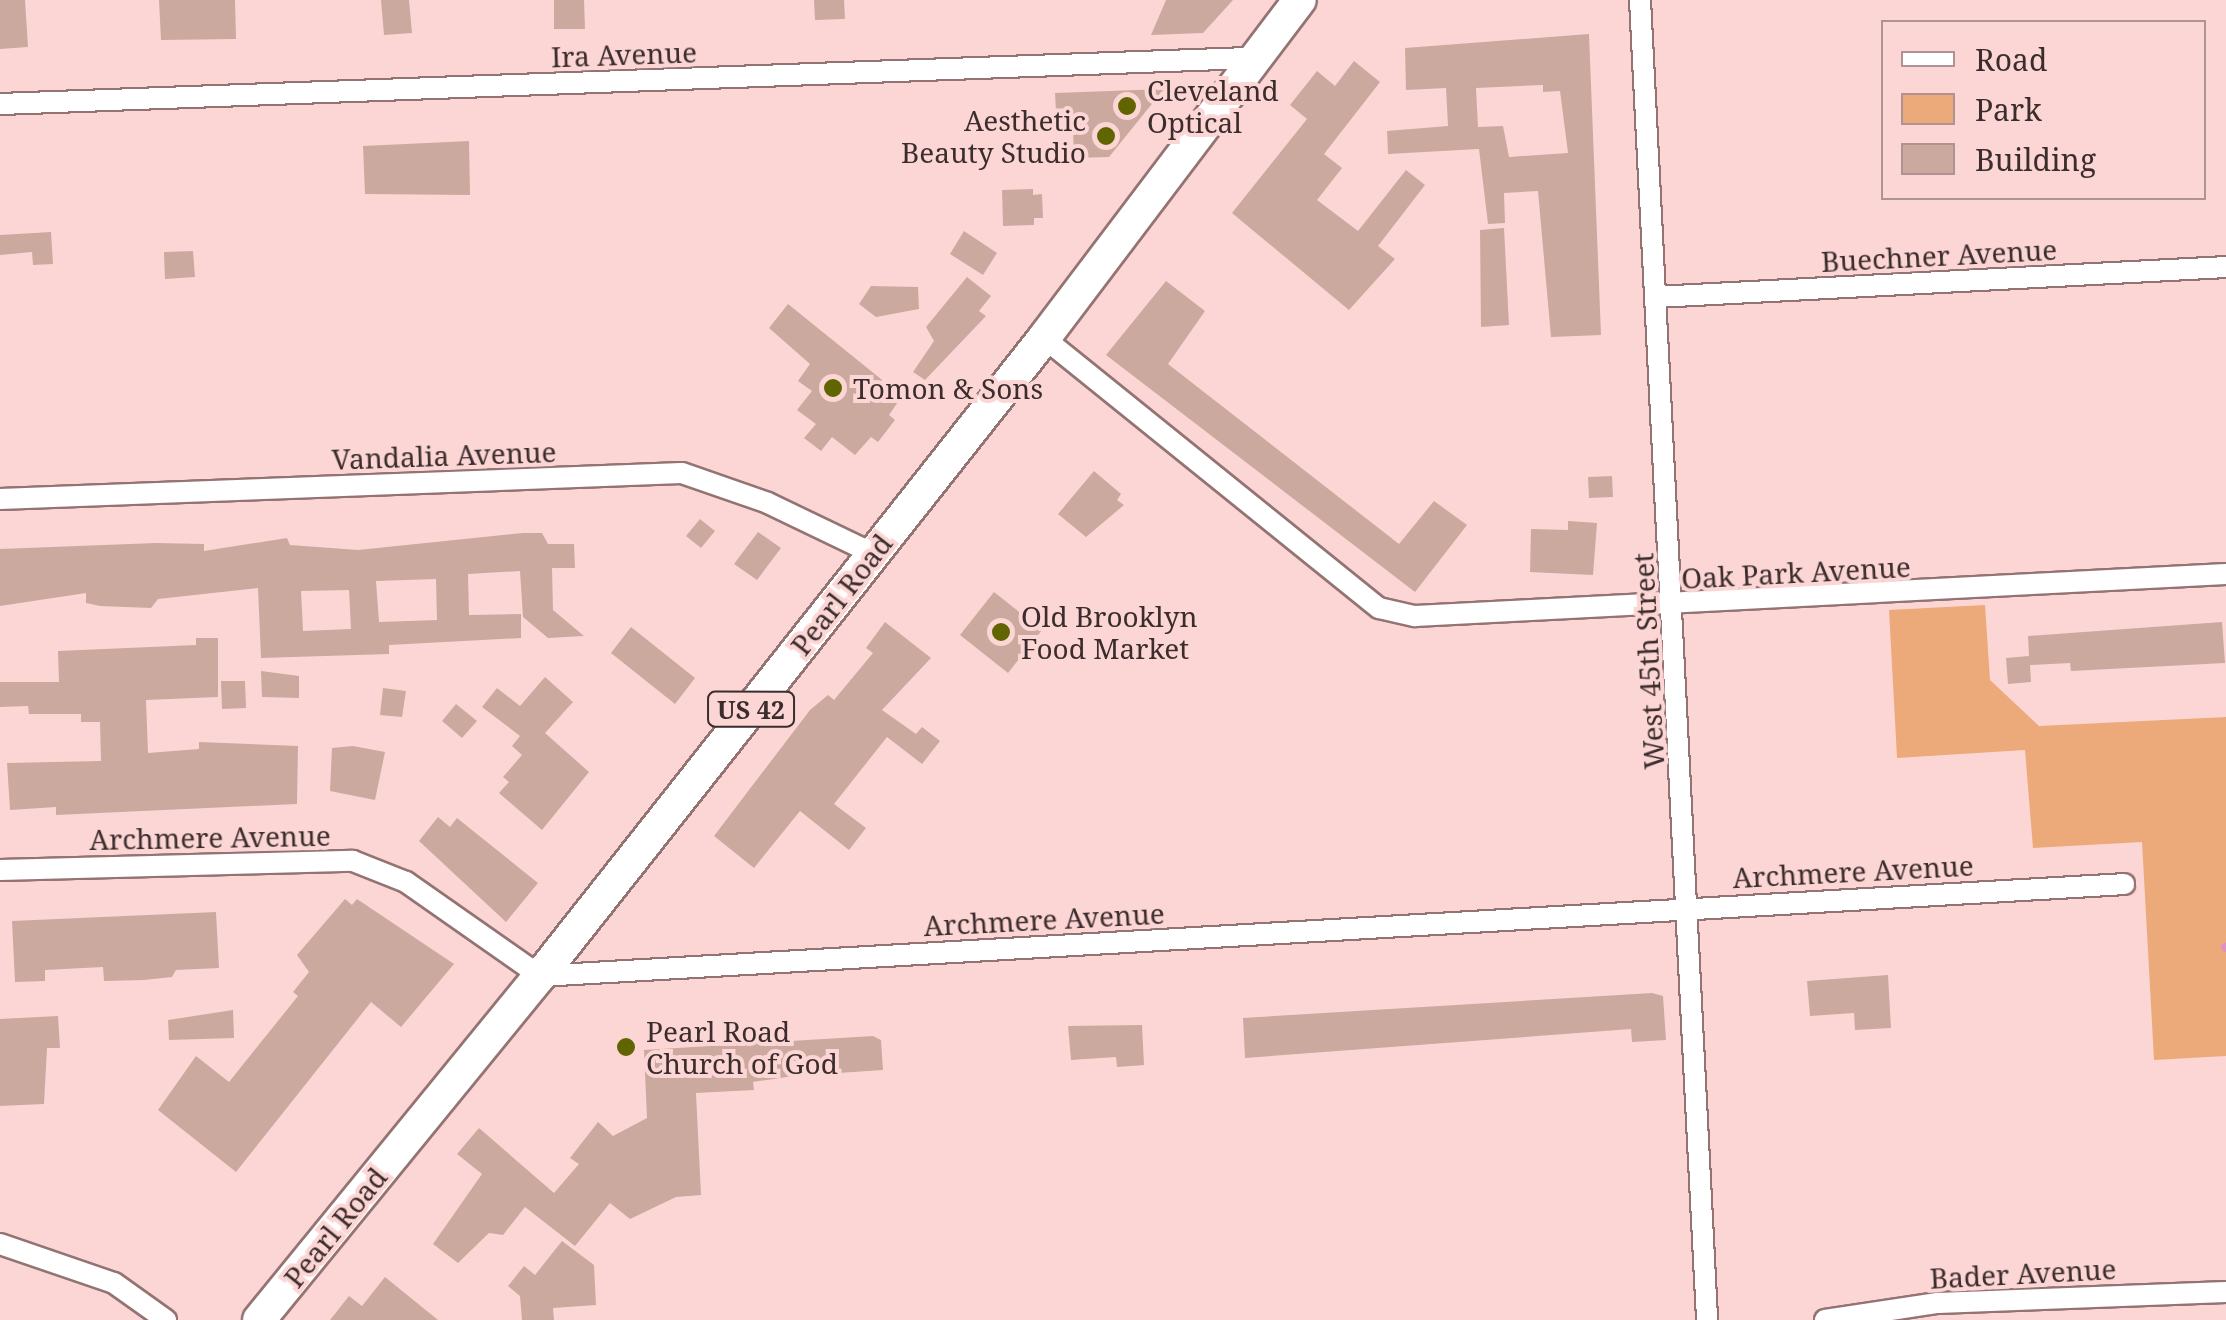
<!DOCTYPE html>
<html>
<head>
<meta charset="utf-8">
<style>
	body { margin:0 }
	#map { position:relative; width:2226px; height:1320px; overflow:hidden; background:#fcd6d5; font-family:"Noto Serif",serif }
	div>[style] { position:absolute }
	.green>* { inset:0; background:#ecaa7b }
	.stream>* { height:8px; margin:-4px; padding:0 4px; transform-origin:4px; border-radius:4px; background:#df91c5 }
	.building>* { inset:0; background:#cba99f }
	.roads { filter:drop-shadow(2px 0 #947373) drop-shadow(-2px 0 #947373) drop-shadow(0 2px #947373) drop-shadow(0 -2px #947373) }
	.minor>* { height:20px; margin:-10px; padding:0 10px; transform-origin:10px; border-radius:10px; background:#fff }
	.primary>* { height:32px; margin:-16px; padding:0 16px; transform-origin:16px; border-radius:16px; background:#fff }
	.dots>* { width:28px; height:28px; translate:-50% -50%; box-sizing:border-box; border:5px solid #fcd6d5; border-radius:50% }
	span { translate:-50% -50%; white-space:nowrap; text-align:center; line-height:1.15; -webkit-text-stroke:8px #fcd6d5; paint-order:stroke }
	.shield-label span { padding:2px 8px; background:#fcd6d5; border:2px solid; border-radius:8px; -webkit-text-stroke-width:0 }
	.shield-label { font-size:25px; color:#3b2d2d; font-weight:700 }
	.street-label { font-size:28px; color:#3b2d2d }
	.poi-label { font-size:28px; color:#3b2d2d }
	.left { translate:0 -50%; text-align:left }
	.right { translate:-100% -50%; text-align:right }
	.legend { position:absolute; left:1881px; top:20px; width:325px; height:180px; box-sizing:border-box; background:#fcd6d5; border:2px solid #af9292; margin:0; padding:12px 18px; list-style:none; font-size:30px; color:#3b2d2d }
	.legend li { display:flex; align-items:center; gap:20px; height:50px }
	.legend b { width:50px; border:2px solid #af9292 }
</style>
</head>
<body>
<div id="map">
	<div class="green">
		<i style="clip-path:polygon(1985px 605px,1990px 680px,2039px 726px,2226px 717px,2226px 1056px,2154px 1060px,2142px 842px,2033px 848px,2025px 750px,1897px 758px,1889px 610px)"></i>
	</div>
	<div class="stream">
		<i style="left:2225px;top:947px;width:1px;rotate:45deg"></i>
	</div>
	<div class="building">
		<i style="clip-path:polygon(0 0,25px 0,28px 47px,0 49px)"></i>
		<i style="clip-path:polygon(159px 0,235px 0,236px 39px,161px 40px)"></i>
		<i style="clip-path:polygon(381px 0,409px 0,412px 33px,384px 35px)"></i>
		<i style="clip-path:polygon(554px 0,584px 0,585px 29px,554px 29px)"></i>
		<i style="clip-path:polygon(814px 0,844px 0,845px 19px,815px 20px)"></i>
		<i style="clip-path:polygon(1166px 0,1233px 0,1203px 33px,1151px 35px)"></i>
		<i style="clip-path:polygon(evenodd,1589px 34px,1601px 335px,1551px 337px,1538px 191px,1504px 193px,1505px 223px,1488px 224px,1479px 149px,1388px 154px,1387px 131px,1448px 126px,1446px 88px,1406px 90px,1405px 48px,1589px 34px,1543px 85px,1543px 92px,1560px 91px,1568px 153px,1509px 157px,1503px 126px,1478px 127px,1476px 88px,1543px 85px)"></i>
		<i style="clip-path:polygon(1354px 61px,1380px 82px,1324px 154px,1342px 168px,1317px 200px,1358px 231px,1406px 170px,1425px 185px,1378px 246px,1395px 259px,1349px 310px,1232px 213px,1307px 119px,1290px 105px,1317px 71px,1335px 86px)"></i>
		<i style="clip-path:polygon(1164px 89px,1109px 157px,1074px 158px,1073px 129px,1057px 130px,1055px 93px)"></i>
		<i style="clip-path:polygon(469px 141px,470px 195px,365px 194px,363px 146px)"></i>
		<i style="clip-path:polygon(1033px 189px,1033px 195px,1042px 194px,1043px 218px,1034px 218px,1034px 225px,1003px 226px,1002px 190px)"></i>
		<i style="clip-path:polygon(1504px 228px,1509px 325px,1481px 327px,1480px 230px)"></i>
		<i style="clip-path:polygon(964px 231px,997px 253px,983px 275px,950px 254px)"></i>
		<i style="clip-path:polygon(51px 232px,53px 264px,33px 265px,32px 252px,0 255px,0 235px)"></i>
		<i style="clip-path:polygon(193px 251px,195px 277px,165px 279px,164px 252px)"></i>
		<i style="clip-path:polygon(967px 277px,991px 296px,979px 311px,986px 316px,925px 380px,913px 372px,934px 341px,926px 327px)"></i>
		<i style="clip-path:polygon(1166px 281px,1205px 311px,1168px 364px,1399px 544px,1434px 501px,1467px 525px,1415px 592px,1106px 355px)"></i>
		<i style="clip-path:polygon(871px 286px,918px 287px,919px 309px,876px 317px,859px 304px)"></i>
		<i style="clip-path:polygon(788px 304px,902px 396px,889px 415px,895px 420px,878px 442px,871px 437px,855px 455px,832px 437px,821px 451px,804px 438px,816px 424px,797px 410px,812px 391px,798px 381px,810px 364px,769px 328px)"></i>
		<i style="clip-path:polygon(1094px 471px,1121px 494px,1117px 500px,1124px 505px,1086px 537px,1058px 514px)"></i>
		<i style="clip-path:polygon(1612px 476px,1613px 497px,1589px 498px,1588px 477px)"></i>
		<i style="clip-path:polygon(700px 519px,715px 531px,701px 548px,686px 536px)"></i>
		<i style="clip-path:polygon(1568px 521px,1597px 523px,1593px 575px,1530px 572px,1531px 529px,1568px 530px)"></i>
		<i style="clip-path:polygon(758px 532px,781px 548px,757px 580px,734px 564px)"></i>
		<i style="clip-path:polygon(evenodd,523px 533px,542px 533px,548px 544px,574px 544px,575px 568px,552px 568px,553px 610px,584px 636px,548px 638px,523px 617px,520px 571px,468px 574px,469px 615px,521px 614px,521px 638px,389px 645px,389px 654px,261px 658px,258px 588px,158px 599px,151px 608px,100px 606px,86px 603px,86px 593px,0 606px,0 549px,156px 543px,204px 544px,204px 551px,287px 538px,290px 545px,358px 550px,523px 533px,436px 579px,437px 620px,379px 622px,376px 581px,436px 579px,523px 533px,349px 590px,351px 629px,303px 631px,301px 591px,349px 590px)"></i>
		<i style="clip-path:polygon(994px 592px,1042px 630px,1008px 673px,960px 635px)"></i>
		<i style="clip-path:polygon(885px 622px,931px 658px,882px 710px,916px 734px,922px 727px,940px 741px,922px 764px,887px 737px,834px 804px,866px 828px,849px 850px,800px 811px,754px 868px,714px 836px,810px 710px,828px 695px,834px 700px,873px 653px,866px 648px)"></i>
		<i style="clip-path:polygon(2222px 622px,2225px 663px,2071px 671px,2070px 663px,2030px 665px,2031px 682px,2008px 684px,2006px 658px,2029px 656px,2028px 636px)"></i>
		<i style="clip-path:polygon(631px 627px,695px 678px,675px 704px,611px 653px)"></i>
		<i style="clip-path:polygon(196px 638px,218px 638px,218px 697px,146px 700px,148px 753px,199px 749px,199px 742px,298px 746px,297px 804px,56px 815px,56px 807px,10px 810px,7px 763px,101px 761px,100px 722px,81px 722px,81px 714px,29px 714px,28px 706px,0 707px,0 682px,59px 682px,58px 651px,196px 645px)"></i>
		<i style="clip-path:polygon(261px 671px,299px 676px,299px 698px,262px 697px)"></i>
		<i style="clip-path:polygon(545px 677px,573px 702px,545px 733px,589px 772px,542px 830px,499px 793px,509px 782px,503px 777px,522px 755px,512px 746px,520px 736px,482px 707px,497px 688px,520px 706px)"></i>
		<i style="clip-path:polygon(221px 681px,245px 681px,246px 708px,222px 709px)"></i>
		<i style="clip-path:polygon(383px 688px,406px 691px,402px 717px,380px 715px)"></i>
		<i style="clip-path:polygon(456px 704px,477px 721px,462px 738px,442px 721px)"></i>
		<i style="clip-path:polygon(353px 746px,385px 752px,375px 800px,330px 791px,332px 748px)"></i>
		<i style="clip-path:polygon(438px 817px,450px 827px,457px 818px,538px 883px,506px 922px,419px 841px)"></i>
		<i style="clip-path:polygon(345px 899px,352px 905px,357px 899px,454px 964px,401px 1027px,371px 1002px,236px 1172px,158px 1110px,196px 1056px,229px 1082px,298px 996px,293px 992px,309px 972px,297px 955px)"></i>
		<i style="clip-path:polygon(216px 912px,219px 968px,176px 970px,172px 977px,144px 980px,104px 981px,103px 967px,45px 970px,45px 981px,15px 982px,12px 921px)"></i>
		<i style="clip-path:polygon(1888px 975px,1891px 1028px,1855px 1030px,1854px 1013px,1810px 1016px,1807px 981px)"></i>
		<i style="clip-path:polygon(1652px 993px,1663px 996px,1666px 1040px,1632px 1042px,1631px 1029px,1245px 1058px,1243px 1018px)"></i>
		<i style="clip-path:polygon(233px 1010px,234px 1038px,169px 1040px,168px 1020px)"></i>
		<i style="clip-path:polygon(58px 1016px,60px 1048px,47px 1048px,44px 1104px,0 1106px,0 1019px)"></i>
		<i style="clip-path:polygon(1142px 1025px,1144px 1065px,1117px 1067px,1116px 1057px,1071px 1060px,1068px 1026px)"></i>
		<i style="clip-path:polygon(873px 1036px,881px 1040px,883px 1070px,793px 1076px,753px 1082px,754px 1090px,696px 1093px,701px 1195px,676px 1197px,630px 1219px,610px 1203px,575px 1246px,525px 1207px,503px 1235px,489px 1233px,458px 1263px,433px 1244px,482px 1174px,457px 1154px,479px 1128px,554px 1193px,579px 1164px,570px 1158px,598px 1122px,613px 1136px,647px 1118px,644px 1050px)"></i>
		<i style="clip-path:polygon(562px 1241px,594px 1265px,596px 1305px,553px 1308px,554px 1320px,522px 1320px,520px 1296px,508px 1286px,524px 1266px,535px 1275px)"></i>
		<i style="clip-path:polygon(385px 1277px,438px 1320px,330px 1320px,349px 1296px,362px 1306px)"></i>
	</div>
	<div class="roads">
		<div class="minor">
			<i style="left:1640px;top:0;width:1322px;rotate:87.09deg"></i>
			<i style="left:0;top:104px;width:1252px;rotate:-2.11deg"></i>
			<i style="left:1656px;top:297px;width:571px;rotate:-3.01deg"></i>
			<i style="left:1044px;top:338px;width:430px;rotate:38.9deg"></i>
			<i style="left:1379px;top:608px;width:37px;rotate:13deg"></i>
			<i style="left:1415px;top:616px;width:812px;rotate:-2.96deg"></i>
			<i style="left:0;top:499px;width:682px;rotate:-2.18deg"></i>
			<i style="left:682px;top:473px;width:91px;rotate:19.2deg"></i>
			<i style="left:768px;top:503px;width:118px;rotate:25.7deg"></i>
			<i style="left:0;top:870px;width:353px;rotate:-1.5deg"></i>
			<i style="left:353px;top:861px;width:57px;rotate:21.6deg"></i>
			<i style="left:406px;top:882px;width:164px;rotate:35deg"></i>
			<i style="left:540px;top:976px;width:1587px;rotate:-3.32deg"></i>
			<i style="left:0;top:1244px;width:120px;rotate:18.9deg"></i>
			<i style="left:114px;top:1283px;width:64px;rotate:35.4deg"></i>
			<i style="left:1825px;top:1320px;width:114px;rotate:-8.6deg"></i>
			<i style="left:1938px;top:1303px;width:288px;rotate:-2.2deg"></i>
		</div>
		<div class="primary">
			<i style="left:259px;top:1320px;width:444px;rotate:-50.8deg"></i>
			<i style="left:540px;top:976px;width:813px;rotate:-51.69deg"></i>
			<i style="left:1044px;top:338px;width:424px;rotate:-52.9deg"></i>
		</div>
	</div>
	<div class="dots">
		<i style="left:1127px;top:106px;background:#606502"></i>
		<i style="left:1106px;top:136px;background:#606502"></i>
		<i style="left:833px;top:388px;background:#606502"></i>
		<i style="left:1001px;top:632px;background:#606502"></i>
		<i style="left:626px;top:1047px;background:#606502"></i>
	</div>
	<div class="shield-label">
		<span style="left:751px;top:709px">US 42</span>
	</div>
	<div class="street-label">
		<span style="left:624px;top:54px;rotate:-2deg">Ira Avenue</span>
		<span style="left:1939px;top:255px;rotate:-3deg">Buechner Avenue</span>
		<span style="left:444px;top:455px;rotate:-2deg">Vandalia Avenue</span>
		<span style="left:1796px;top:572px;rotate:-3deg">Oak Park Avenue</span>
		<span style="left:841px;top:594px;rotate:-52deg">Pearl Road</span>
		<span style="left:1648px;top:661px;rotate:-93deg">West 45th Street</span>
		<span style="left:210px;top:837px;rotate:-1deg">Archmere Avenue</span>
		<span style="left:1853px;top:871px;rotate:-3deg">Archmere Avenue</span>
		<span style="left:1044px;top:919px;rotate:-3deg">Archmere Avenue</span>
		<span style="left:335px;top:1227px;rotate:-51deg">Pearl Road</span>
		<span style="left:2023px;top:1273px;rotate:-3deg">Bader Avenue</span>
	</div>
	<div class="poi-label">
		<span class="left" style="left:1147px;top:106px">Cleveland<br>Optical</span>
		<span class="right" style="left:1086px;top:136px">Aesthetic<br>Beauty Studio</span>
		<span class="left" style="left:853px;top:388px">Tomon &amp; Sons</span>
		<span class="left" style="left:1021px;top:632px">Old Brooklyn<br>Food Market</span>
		<span class="left" style="left:646px;top:1047px">Pearl Road<br>Church of God</span>
	</div>
	<ul class="legend">
	<li><b style="height:12px;background:#fff"></b>Road</li>
	<li><b style="height:28px;background:#ecaa7b"></b>Park</li>
	<li><b style="height:28px;background:#cba99f"></b>Building</li>
	</ul>
</div>
</body>
</html>
